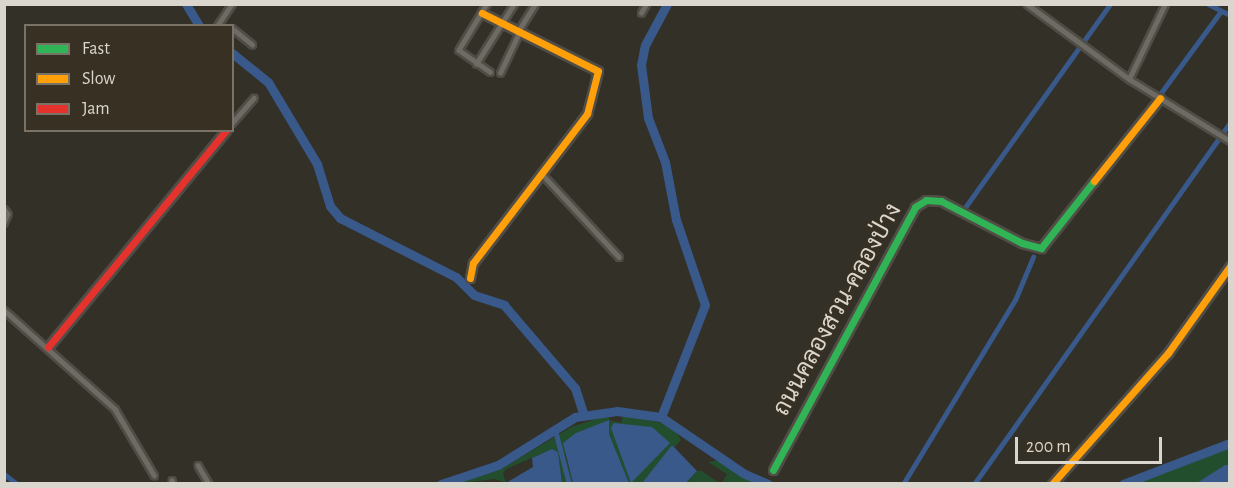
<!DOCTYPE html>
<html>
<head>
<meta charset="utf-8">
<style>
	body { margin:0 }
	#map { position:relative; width:1234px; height:488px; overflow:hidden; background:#333028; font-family:"Alegreya Sans",Sarabun,sans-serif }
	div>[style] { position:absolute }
	.green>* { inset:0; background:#234e2e }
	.water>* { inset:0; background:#38598a }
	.canal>* { height:5px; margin:-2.5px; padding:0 2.5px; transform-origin:2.5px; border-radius:2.5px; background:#38598a }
	.river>* { height:9px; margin:-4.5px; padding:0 4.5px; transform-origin:4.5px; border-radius:4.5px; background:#38598a }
	.roads { filter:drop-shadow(2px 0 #504d46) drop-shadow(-2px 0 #504d46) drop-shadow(0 2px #504d46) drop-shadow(0 -2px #504d46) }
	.street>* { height:4.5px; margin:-2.25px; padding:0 2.25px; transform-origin:2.25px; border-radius:2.25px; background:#6e6b64 }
	.fast>* { height:7px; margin:-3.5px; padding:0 3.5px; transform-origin:3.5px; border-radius:3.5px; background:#30b455 }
	.slow>* { height:7px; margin:-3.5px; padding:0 3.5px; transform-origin:3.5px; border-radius:3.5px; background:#ff9f0a }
	.jam>* { height:7px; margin:-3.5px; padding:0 3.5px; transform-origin:3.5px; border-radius:3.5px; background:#e5322d }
	span { translate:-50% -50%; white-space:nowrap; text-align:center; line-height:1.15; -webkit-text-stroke:4.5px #383123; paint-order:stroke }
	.street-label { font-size:24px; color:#dad6cd }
	.frame { position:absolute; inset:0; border:6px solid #dad6cd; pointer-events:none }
	.legend { position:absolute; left:24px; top:24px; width:210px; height:108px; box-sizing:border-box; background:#383123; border:2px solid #797367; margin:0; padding:8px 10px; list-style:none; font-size:18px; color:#dad6cd }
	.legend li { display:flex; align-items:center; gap:12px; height:30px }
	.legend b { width:30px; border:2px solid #797367 }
	.scale { position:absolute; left:1015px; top:437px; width:147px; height:27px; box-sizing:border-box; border:3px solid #dad6cd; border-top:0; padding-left:8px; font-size:18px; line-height:21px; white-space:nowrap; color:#dad6cd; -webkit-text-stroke:4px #383123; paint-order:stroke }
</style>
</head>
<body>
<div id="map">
	<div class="green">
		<i style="clip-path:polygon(609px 415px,609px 420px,621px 423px,623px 415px,662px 423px,675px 430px,681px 440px,675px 447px,672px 445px,642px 483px,629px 483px,609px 434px,608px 420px,565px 454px,573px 483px,562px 483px,558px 452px,552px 449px,506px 469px,503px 473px,506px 483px,495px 479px,452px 484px,500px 470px,571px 427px)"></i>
		<i style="clip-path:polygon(1229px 448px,1229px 483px,1130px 484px,1157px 473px,1169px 473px,1168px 471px)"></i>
		<i style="clip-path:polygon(719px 460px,735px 471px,761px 483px,722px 483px,727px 474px,708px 462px)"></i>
		<i style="clip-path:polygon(697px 471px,702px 471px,719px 483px,686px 484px)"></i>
	</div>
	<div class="water">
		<i style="clip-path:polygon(609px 420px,609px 434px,629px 483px,573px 483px,563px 443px,576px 433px)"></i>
		<i style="clip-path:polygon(614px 423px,652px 427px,670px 443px,631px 483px,611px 428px)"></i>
		<i style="clip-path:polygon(672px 445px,697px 471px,686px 483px,642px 483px)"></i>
		<i style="clip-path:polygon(552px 449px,558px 452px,562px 483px,506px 483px,533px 467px,532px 458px)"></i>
		<i style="clip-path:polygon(1225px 465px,1229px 465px,1229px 483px,1197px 483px)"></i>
	</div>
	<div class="canal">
		<i style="left:1208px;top:4px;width:25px;rotate:27deg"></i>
		<i style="left:1160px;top:94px;width:103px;rotate:-53.7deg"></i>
		<i style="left:966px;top:206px;width:248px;rotate:-54.5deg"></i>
		<i style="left:555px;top:430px;width:56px;rotate:75.5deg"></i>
		<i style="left:4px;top:474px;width:16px;rotate:38deg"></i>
		<i style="left:903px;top:484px;width:215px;rotate:-58.7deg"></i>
		<i style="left:1015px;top:300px;width:47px;rotate:-67.3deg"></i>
		<i style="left:974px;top:484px;width:443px;rotate:-54.7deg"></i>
	</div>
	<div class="river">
		<i style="left:186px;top:4px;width:26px;rotate:59deg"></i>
		<i style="left:232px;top:53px;width:46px;rotate:38.9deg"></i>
		<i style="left:268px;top:82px;width:96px;rotate:59.1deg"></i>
		<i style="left:317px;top:164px;width:44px;rotate:72.8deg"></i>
		<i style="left:330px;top:206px;width:16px;rotate:50deg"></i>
		<i style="left:340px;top:218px;width:130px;rotate:27deg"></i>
		<i style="left:456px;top:277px;width:25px;rotate:45deg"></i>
		<i style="left:474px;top:295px;width:32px;rotate:18deg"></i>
		<i style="left:504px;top:305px;width:109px;rotate:49.5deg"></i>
		<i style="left:575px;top:388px;width:29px;rotate:72deg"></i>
		<i style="left:661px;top:417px;width:120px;rotate:-68.6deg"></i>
		<i style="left:705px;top:305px;width:90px;rotate:-108.8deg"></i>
		<i style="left:676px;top:220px;width:59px;rotate:-100.7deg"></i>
		<i style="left:665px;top:162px;width:47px;rotate:-111.1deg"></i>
		<i style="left:648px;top:118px;width:53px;rotate:-97.5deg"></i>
		<i style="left:641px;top:65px;width:20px;rotate:-79deg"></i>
		<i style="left:645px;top:45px;width:47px;rotate:-61.8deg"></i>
		<i style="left:441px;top:484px;width:60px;rotate:-18.4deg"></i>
		<i style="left:498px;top:465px;width:91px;rotate:-31.9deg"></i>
		<i style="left:575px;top:417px;width:42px;rotate:-8.1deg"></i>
		<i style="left:617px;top:411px;width:44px;rotate:7.8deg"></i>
		<i style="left:661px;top:417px;width:99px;rotate:34.3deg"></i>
		<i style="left:743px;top:473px;width:27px;rotate:24deg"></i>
		<i style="left:1123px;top:484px;width:115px;rotate:-21deg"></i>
	</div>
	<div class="roads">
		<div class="street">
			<i style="left:487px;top:4px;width:54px;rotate:121.3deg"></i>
			<i style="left:459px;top:50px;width:38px;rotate:35deg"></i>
			<i style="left:1027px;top:4px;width:127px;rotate:36.3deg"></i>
			<i style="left:1129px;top:79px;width:119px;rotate:31.5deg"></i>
			<i style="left:641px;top:13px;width:10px;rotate:-61deg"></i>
			<i style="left:217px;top:26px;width:27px;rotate:-56deg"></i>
			<i style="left:232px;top:28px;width:26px;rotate:39deg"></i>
			<i style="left:517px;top:33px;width:34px;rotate:-58deg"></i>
			<i style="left:476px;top:64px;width:71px;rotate:-57.7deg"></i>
			<i style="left:500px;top:73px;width:44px;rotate:-64.6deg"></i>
			<i style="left:1129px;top:79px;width:83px;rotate:-64.4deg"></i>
			<i style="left:232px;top:123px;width:33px;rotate:-49deg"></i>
			<i style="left:542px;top:174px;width:113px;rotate:47.1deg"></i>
			<i style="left:4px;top:209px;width:6px;rotate:51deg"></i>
			<i style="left:8px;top:214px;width:10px;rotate:114deg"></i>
			<i style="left:4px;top:310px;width:149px;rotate:41.7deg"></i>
			<i style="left:115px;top:409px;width:77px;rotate:59.4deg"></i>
			<i style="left:198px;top:465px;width:22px;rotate:60deg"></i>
			<i style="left:172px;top:480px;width:4px;rotate:76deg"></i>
		</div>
		<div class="fast">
			<i style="left:773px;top:470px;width:299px;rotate:-61.6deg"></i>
			<i style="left:915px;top:207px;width:13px;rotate:-32deg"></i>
			<i style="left:926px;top:200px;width:15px;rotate:4deg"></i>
			<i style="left:941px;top:201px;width:91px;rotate:27.4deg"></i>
			<i style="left:1022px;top:243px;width:20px;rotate:15deg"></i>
			<i style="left:1041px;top:248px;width:85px;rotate:-51.7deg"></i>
		</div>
		<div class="slow">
			<i style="left:1094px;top:181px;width:106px;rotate:-51.5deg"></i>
			<i style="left:470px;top:278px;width:15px;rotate:-79deg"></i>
			<i style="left:473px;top:263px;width:188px;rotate:-52.6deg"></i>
			<i style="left:587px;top:114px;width:44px;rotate:-75.7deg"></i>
			<i style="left:598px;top:71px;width:130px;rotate:-153.4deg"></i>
			<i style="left:1052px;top:484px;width:175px;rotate:-48.5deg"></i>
			<i style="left:1168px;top:353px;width:107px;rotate:-54.5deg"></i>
		</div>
		<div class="jam">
			<i style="left:48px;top:347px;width:281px;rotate:-50.6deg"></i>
		</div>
	</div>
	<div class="street-label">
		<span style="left:838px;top:310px;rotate:-61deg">ถนนคลองสวน-คลองป่าง</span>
	</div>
	<div class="frame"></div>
	<ul class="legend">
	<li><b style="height:8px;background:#30b455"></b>Fast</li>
	<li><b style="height:8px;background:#ff9f0a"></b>Slow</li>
	<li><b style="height:8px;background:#e5322d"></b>Jam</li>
	</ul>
	<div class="scale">200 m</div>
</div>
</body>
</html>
